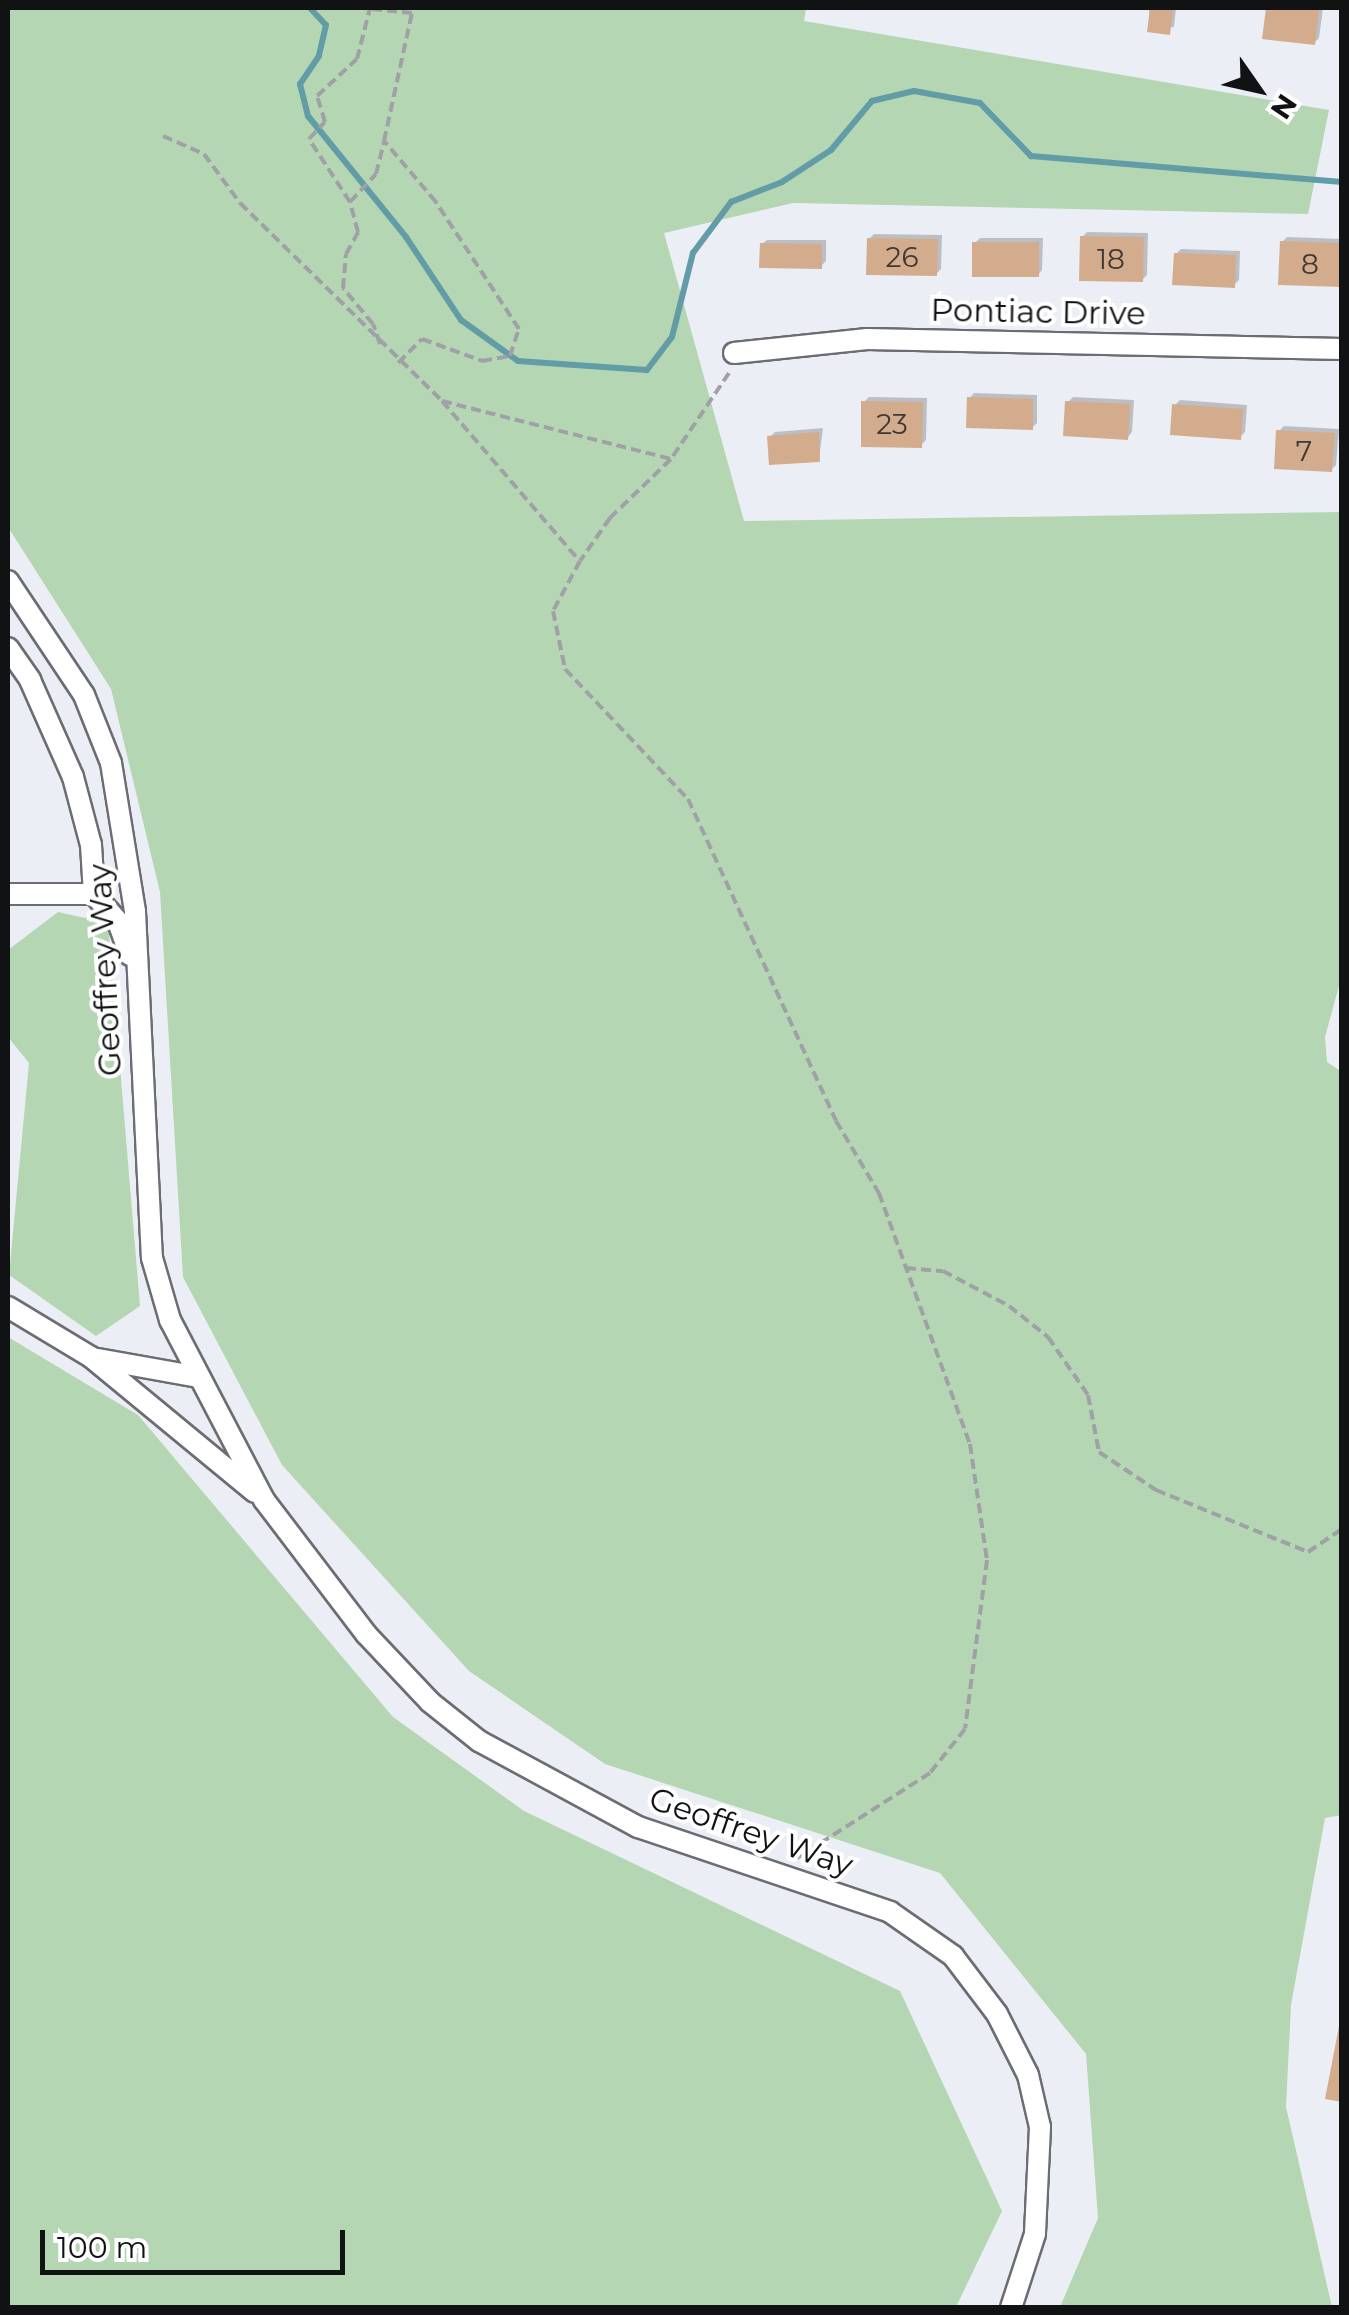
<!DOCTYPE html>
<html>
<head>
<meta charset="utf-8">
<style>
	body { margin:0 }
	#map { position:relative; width:1349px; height:2315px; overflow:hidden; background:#eceef6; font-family:Montserrat,sans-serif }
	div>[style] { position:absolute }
	.green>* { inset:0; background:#b5d6b2 }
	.shadow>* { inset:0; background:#0003 }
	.stream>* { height:6px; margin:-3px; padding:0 3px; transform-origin:3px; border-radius:3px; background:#629ca6 }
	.building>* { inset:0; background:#d3ac8d }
	.path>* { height:4px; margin-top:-2px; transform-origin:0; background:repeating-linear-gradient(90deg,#a0a1a7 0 10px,transparent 0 15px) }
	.roads { filter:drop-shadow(2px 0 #6c6d74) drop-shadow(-2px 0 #6c6d74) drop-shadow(0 2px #6c6d74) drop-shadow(0 -2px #6c6d74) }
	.minor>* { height:20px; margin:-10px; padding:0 10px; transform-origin:10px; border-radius:10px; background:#fff }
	span { translate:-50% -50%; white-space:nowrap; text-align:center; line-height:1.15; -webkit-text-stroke:8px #fff; paint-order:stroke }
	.number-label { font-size:28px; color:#423832 }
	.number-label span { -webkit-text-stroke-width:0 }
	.street-label { font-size:32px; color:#111214 }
	.frame { position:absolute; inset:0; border:10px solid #111214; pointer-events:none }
	.north { position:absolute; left:1209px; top:40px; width:100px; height:100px; -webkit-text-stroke:8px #fff; paint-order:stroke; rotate:124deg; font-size:28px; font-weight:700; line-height:40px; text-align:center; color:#111214 }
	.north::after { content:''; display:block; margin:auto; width:35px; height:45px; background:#111214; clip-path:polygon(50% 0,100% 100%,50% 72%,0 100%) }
	.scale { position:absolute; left:40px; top:2230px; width:305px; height:45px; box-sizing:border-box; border:5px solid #111214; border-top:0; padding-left:12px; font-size:30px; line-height:35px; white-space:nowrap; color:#111214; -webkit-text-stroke:8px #fff; paint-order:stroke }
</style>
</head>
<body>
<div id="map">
	<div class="green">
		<i style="clip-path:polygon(8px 8px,806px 8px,804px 21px,1329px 110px,1308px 214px,793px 203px,664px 233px,744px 521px,1341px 512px,1342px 975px,1325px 1037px,1327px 1062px,1342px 1072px,1342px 1815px,1325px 1818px,1291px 2005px,1286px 2107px,1332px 2307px,1060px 2307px,1098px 2218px,1086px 2054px,940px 1873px,605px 1764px,469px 1671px,282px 1465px,183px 1277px,160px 892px,111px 689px,8px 527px)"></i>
		<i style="clip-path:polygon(58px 912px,108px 923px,140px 1306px,96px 1336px,9px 1275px,29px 1063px,8px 1037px,8px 950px)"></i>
		<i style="clip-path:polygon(8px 1337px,138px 1415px,393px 1717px,524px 1811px,900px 1991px,1002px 2211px,956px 2307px,8px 2307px)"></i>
	</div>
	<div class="shadow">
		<i style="clip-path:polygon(1149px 8px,1176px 8px,1174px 27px,1150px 30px)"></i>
		<i style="clip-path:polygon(1268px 8px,1323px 8px,1319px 38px,1314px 43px,1265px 36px)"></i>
		<i style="clip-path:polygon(1087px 232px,1148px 233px,1147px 275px,1142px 280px,1082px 237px)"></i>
		<i style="clip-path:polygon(874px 234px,942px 235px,941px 269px,936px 274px,869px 239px)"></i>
		<i style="clip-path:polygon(1287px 237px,1342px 239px,1342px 284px,1282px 242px)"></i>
		<i style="clip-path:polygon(980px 238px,1043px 238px,1042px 270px,1038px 275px,975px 243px)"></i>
		<i style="clip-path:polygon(767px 240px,826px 240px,826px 261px,821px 266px,762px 244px)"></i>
		<i style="clip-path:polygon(1181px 249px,1240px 251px,1239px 280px,1234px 285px,1176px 254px)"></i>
		<i style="clip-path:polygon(974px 393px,1037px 395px,1037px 423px,1032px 428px,970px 398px)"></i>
		<i style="clip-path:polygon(869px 397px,927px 398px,926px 440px,921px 445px,864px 402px)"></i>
		<i style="clip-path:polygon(1073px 397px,1134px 400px,1132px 432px,1128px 437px,1068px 402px)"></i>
		<i style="clip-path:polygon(1180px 400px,1247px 405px,1245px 432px,1240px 437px,1175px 405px)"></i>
		<i style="clip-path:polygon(1284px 426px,1339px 429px,1336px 465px,1331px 470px,1279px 431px)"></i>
		<i style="clip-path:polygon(823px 428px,819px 459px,770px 437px,775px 432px)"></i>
	</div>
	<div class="stream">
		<i style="left:310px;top:8px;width:23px;rotate:47deg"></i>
		<i style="left:326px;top:25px;width:32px;rotate:103deg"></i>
		<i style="left:319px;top:56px;width:34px;rotate:124deg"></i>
		<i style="left:300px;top:84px;width:33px;rotate:76deg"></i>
		<i style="left:308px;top:116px;width:156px;rotate:51deg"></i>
		<i style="left:406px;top:237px;width:100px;rotate:56.5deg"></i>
		<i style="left:461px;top:320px;width:70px;rotate:35.7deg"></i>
		<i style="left:518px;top:361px;width:129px;rotate:4deg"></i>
		<i style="left:647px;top:370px;width:41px;rotate:-52.9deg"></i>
		<i style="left:672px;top:337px;width:87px;rotate:-76deg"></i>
		<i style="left:693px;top:253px;width:64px;rotate:-53.3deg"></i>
		<i style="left:731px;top:202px;width:55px;rotate:-21.4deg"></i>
		<i style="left:782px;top:182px;width:59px;rotate:-33.1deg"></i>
		<i style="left:831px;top:150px;width:64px;rotate:-50.1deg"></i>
		<i style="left:872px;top:101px;width:43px;rotate:-13.4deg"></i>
		<i style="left:914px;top:91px;width:67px;rotate:10.3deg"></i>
		<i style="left:980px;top:103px;width:74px;rotate:46.1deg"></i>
		<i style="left:1031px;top:156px;width:312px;rotate:4.8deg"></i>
	</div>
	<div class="building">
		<i style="clip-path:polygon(1150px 8px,1173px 8px,1170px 35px,1147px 32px)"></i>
		<i style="clip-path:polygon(1266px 8px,1319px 8px,1315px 45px,1262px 39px)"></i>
		<i style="clip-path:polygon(1080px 236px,1144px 237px,1143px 282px,1079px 281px)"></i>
		<i style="clip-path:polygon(867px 238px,938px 239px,937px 276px,866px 275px)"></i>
		<i style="clip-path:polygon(1280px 241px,1342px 243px,1342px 287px,1278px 285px)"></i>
		<i style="clip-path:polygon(972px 242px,1039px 242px,1039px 277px,972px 277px)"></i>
		<i style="clip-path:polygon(760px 243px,822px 244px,822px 269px,759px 268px)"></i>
		<i style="clip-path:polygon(1174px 253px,1236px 255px,1235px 288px,1172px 285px)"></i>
		<i style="clip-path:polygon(967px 397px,1033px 399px,1033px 430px,966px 428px)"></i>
		<i style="clip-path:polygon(861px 401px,923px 402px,922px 448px,861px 447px)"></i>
		<i style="clip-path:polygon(1065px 401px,1130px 404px,1128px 440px,1063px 436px)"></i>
		<i style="clip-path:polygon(1172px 404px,1243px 409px,1241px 440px,1170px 435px)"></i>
		<i style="clip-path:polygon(1276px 430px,1335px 433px,1332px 472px,1274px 469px)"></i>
		<i style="clip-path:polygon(819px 432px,820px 462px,769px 465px,767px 436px)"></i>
		<i style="clip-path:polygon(1340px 2021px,1342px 2022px,1342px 2102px,1325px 2099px)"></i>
	</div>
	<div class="path">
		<i style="left:372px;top:9px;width:40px;rotate:5.7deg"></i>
		<i style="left:163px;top:136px;width:45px;rotate:23.7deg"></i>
		<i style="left:204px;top:154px;width:61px;rotate:53.7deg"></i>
		<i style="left:240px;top:203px;width:283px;rotate:44.4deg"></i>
		<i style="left:442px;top:401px;width:236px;rotate:14.2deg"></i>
		<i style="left:350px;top:202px;width:75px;rotate:-123.1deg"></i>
		<i style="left:309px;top:139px;width:23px;rotate:-47deg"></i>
		<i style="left:325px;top:122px;width:27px;rotate:-107deg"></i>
		<i style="left:317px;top:96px;width:54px;rotate:-42.8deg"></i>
		<i style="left:357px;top:59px;width:53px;rotate:-75.7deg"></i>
		<i style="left:380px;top:344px;width:21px;rotate:-109deg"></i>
		<i style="left:373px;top:324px;width:47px;rotate:-129.8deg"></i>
		<i style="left:343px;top:288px;width:34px;rotate:-85deg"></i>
		<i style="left:346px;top:254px;width:25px;rotate:-61deg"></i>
		<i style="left:358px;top:232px;width:31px;rotate:-105deg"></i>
		<i style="left:350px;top:202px;width:38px;rotate:-47deg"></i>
		<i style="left:376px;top:174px;width:34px;rotate:-76deg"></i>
		<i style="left:398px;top:363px;width:34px;rotate:-45deg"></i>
		<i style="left:422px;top:339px;width:64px;rotate:20.1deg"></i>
		<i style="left:482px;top:361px;width:28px;rotate:-10deg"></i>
		<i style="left:510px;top:356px;width:28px;rotate:-72deg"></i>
		<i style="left:519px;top:329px;width:152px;rotate:-123.2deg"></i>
		<i style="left:436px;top:202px;width:80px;rotate:-130.4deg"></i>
		<i style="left:384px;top:141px;width:136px;rotate:-77.7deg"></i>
		<i style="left:729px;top:373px;width:104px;rotate:124deg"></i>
		<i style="left:671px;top:459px;width:85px;rotate:136deg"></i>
		<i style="left:610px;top:518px;width:52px;rotate:124.9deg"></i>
		<i style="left:580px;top:561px;width:57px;rotate:118.4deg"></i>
		<i style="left:553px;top:611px;width:59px;rotate:78.3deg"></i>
		<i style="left:565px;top:669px;width:179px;rotate:46.6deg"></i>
		<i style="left:688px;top:799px;width:354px;rotate:65.3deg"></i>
		<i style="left:836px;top:1121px;width:84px;rotate:59.2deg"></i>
		<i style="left:879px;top:1193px;width:267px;rotate:70.1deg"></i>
		<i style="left:970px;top:1444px;width:117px;rotate:81.7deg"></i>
		<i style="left:987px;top:1560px;width:170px;rotate:97.4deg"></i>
		<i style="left:965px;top:1729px;width:56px;rotate:128.5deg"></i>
		<i style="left:930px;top:1773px;width:158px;rotate:147.4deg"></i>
		<i style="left:442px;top:401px;width:210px;rotate:49.3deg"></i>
		<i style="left:906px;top:1268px;width:37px;rotate:5deg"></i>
		<i style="left:943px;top:1271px;width:75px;rotate:27.9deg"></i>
		<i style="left:1009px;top:1306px;width:50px;rotate:38.5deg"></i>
		<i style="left:1048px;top:1337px;width:70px;rotate:55.4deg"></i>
		<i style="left:1088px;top:1395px;width:58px;rotate:79.1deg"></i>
		<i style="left:1099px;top:1452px;width:69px;rotate:33.7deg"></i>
		<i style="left:1156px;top:1490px;width:164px;rotate:22.2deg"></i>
		<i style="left:1308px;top:1552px;width:41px;rotate:-34.1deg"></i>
	</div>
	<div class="roads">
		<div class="minor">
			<i style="left:734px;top:353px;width:134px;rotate:-6deg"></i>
			<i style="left:867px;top:339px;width:475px;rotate:1.2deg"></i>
			<i style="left:8px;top:581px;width:137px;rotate:56.3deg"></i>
			<i style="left:84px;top:695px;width:73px;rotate:68.3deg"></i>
			<i style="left:111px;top:763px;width:151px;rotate:80.8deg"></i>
			<i style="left:135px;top:912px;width:346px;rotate:87.2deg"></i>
			<i style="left:152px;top:1258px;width:65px;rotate:73.8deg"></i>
			<i style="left:170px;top:1320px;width:203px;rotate:62.4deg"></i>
			<i style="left:264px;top:1500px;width:168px;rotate:52.7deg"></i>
			<i style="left:366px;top:1634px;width:93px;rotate:46.7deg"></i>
			<i style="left:430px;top:1702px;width:63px;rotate:38.5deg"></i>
			<i style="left:479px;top:1741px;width:181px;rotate:28.4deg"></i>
			<i style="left:638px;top:1827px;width:266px;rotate:18.6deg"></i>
			<i style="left:890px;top:1912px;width:77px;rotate:34.9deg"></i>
			<i style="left:953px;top:1956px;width:73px;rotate:52.8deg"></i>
			<i style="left:997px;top:2014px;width:68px;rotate:63.1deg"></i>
			<i style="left:1028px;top:2075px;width:53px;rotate:77deg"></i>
			<i style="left:1040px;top:2127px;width:107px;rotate:92.7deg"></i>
			<i style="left:1035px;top:2234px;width:78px;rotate:108deg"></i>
			<i style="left:8px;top:648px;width:39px;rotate:55deg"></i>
			<i style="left:30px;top:680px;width:106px;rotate:66.1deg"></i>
			<i style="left:73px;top:777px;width:70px;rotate:75.2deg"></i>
			<i style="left:91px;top:845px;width:49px;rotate:86.5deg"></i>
			<i style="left:8px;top:894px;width:86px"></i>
			<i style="left:94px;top:894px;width:37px;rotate:49deg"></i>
			<i style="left:118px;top:922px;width:35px;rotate:70deg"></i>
			<i style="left:8px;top:1307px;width:97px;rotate:31.1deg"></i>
			<i style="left:91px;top:1357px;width:212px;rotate:39.5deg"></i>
			<i style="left:98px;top:1359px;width:103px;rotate:10.1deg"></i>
		</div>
	</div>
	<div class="number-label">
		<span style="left:902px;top:257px">26</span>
		<span style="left:1111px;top:259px">18</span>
		<span style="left:1310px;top:264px">8</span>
		<span style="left:892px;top:424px">23</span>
		<span style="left:1304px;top:451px">7</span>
	</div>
	<div class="street-label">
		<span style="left:1038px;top:312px;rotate:1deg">Pontiac Drive</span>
		<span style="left:105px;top:970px;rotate:-93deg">Geoffrey Way</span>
		<span style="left:751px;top:1832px;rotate:19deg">Geoffrey Way</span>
	</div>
	<div class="frame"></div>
	<div class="north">N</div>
	<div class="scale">100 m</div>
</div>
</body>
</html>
